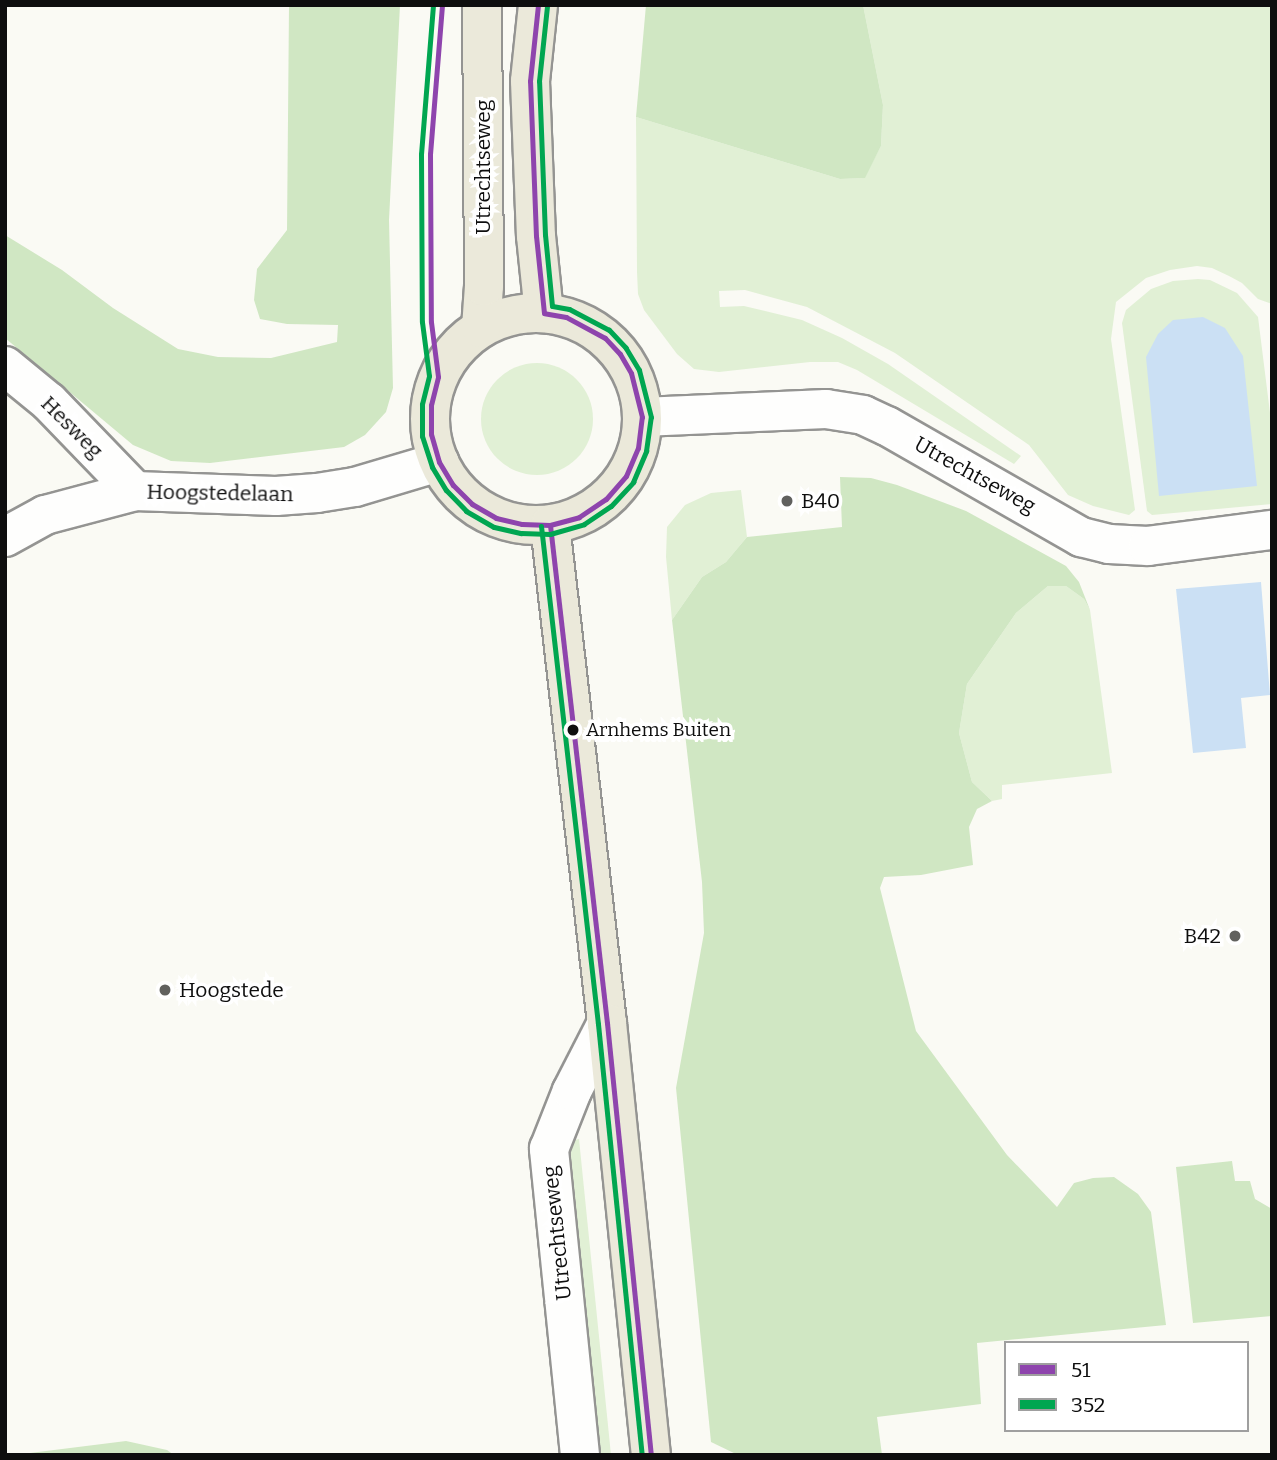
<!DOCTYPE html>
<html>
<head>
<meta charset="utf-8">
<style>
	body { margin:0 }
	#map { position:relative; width:1277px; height:1460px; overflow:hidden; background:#fafaf4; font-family:Bitter,serif }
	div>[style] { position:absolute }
	.green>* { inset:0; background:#e1f0d5 }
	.round { border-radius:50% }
	.forest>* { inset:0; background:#d0e7c3 }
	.water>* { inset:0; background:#cbe0f4 }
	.roads { filter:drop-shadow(2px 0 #949492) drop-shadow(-2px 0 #949492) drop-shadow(0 2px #949492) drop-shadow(0 -2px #949492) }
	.minor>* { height:38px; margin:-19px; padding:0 19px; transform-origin:19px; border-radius:19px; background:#fefefd }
	.primary>* { height:38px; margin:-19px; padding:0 19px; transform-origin:19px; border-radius:19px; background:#ebe9da }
	.primary>.ring { margin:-19px; padding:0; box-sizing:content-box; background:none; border:38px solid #ebe9da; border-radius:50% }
	.bus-1>* { height:5px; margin:-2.5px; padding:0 2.5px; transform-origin:2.5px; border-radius:2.5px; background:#8e44ad }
	.bus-2>* { height:5px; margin:-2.5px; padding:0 2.5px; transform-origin:2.5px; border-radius:2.5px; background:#00a651 }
	.dots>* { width:19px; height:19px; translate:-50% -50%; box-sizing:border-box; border:4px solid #fff; border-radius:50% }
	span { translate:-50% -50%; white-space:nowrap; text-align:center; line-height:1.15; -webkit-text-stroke:7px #fff; paint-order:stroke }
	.bus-label { font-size:19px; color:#0e0e0e }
	.left { translate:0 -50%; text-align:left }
	.street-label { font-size:21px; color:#0e0e0e }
	.poi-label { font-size:21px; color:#0e0e0e }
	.right { translate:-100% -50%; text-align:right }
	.frame { position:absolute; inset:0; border:7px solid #0e0e0e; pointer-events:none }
	.legend { position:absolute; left:1004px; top:1341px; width:245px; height:91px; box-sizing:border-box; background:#fff; border:2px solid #9f9f9f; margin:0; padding:9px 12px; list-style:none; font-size:21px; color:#0e0e0e }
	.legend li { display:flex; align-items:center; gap:14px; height:35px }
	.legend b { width:35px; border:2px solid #9f9f9f }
</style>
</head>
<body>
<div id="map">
	<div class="green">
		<i style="clip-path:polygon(863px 5px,1272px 5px,1272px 304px,1258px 299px,1242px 283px,1229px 276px,1212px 268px,1197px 266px,1170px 270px,1146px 278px,1116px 302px,1111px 339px,1135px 510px,1129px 515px,1093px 506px,1068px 495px,1029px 445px,895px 353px,807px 307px,745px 290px,719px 291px,720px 307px,744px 306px,802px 320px,842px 338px,888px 364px,1021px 456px,1014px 464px,857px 370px,838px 362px,810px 362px,719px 372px,694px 369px,677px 354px,644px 310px,638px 294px,637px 272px,636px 117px,840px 179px,864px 178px,881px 146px,883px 105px)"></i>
		<i style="clip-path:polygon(1198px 279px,1210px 280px,1237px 293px,1258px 317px,1272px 429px,1272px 504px,1152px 515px,1147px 511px,1122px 323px,1126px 310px,1151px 289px,1173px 281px)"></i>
		<i class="round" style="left:481px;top:363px;width:112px;height:112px"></i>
		<i style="clip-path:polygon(741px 490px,747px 537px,726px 562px,702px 577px,672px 620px,666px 557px,667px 527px,685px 505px,711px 493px)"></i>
		<i style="clip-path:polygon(1048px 586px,1066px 586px,1084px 599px,1090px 610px,1112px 773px,1002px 785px,1002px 799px,992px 801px,972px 782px,959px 733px,967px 684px,1016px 613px)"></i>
		<i style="clip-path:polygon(579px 1139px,611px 1455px,601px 1455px,569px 1141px)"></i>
	</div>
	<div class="forest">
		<i style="clip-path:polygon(289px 5px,400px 5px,389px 220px,393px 388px,386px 412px,365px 435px,344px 447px,210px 463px,171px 461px,133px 445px,5px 338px,5px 235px,62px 270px,113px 308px,178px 349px,218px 357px,271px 358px,337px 342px,338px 325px,287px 324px,260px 319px,254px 300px,257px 269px,287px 230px)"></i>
		<i style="clip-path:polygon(646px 5px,863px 5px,883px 105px,881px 146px,865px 178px,840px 179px,636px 117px)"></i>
		<i style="clip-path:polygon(840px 477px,871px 478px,897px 485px,966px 511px,1066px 566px,1079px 582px,1090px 610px,1084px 599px,1066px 586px,1048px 586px,1016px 613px,967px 684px,959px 733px,972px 782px,992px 801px,977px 809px,969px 827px,973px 865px,921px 875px,884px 877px,880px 888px,916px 1031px,1007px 1155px,1057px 1207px,1074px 1183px,1093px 1178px,1114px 1177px,1138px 1194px,1151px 1212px,1166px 1325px,977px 1343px,981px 1404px,877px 1417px,882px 1455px,738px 1455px,711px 1442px,676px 1088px,704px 933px,702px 882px,672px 620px,702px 577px,726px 562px,747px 537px,842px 527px)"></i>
		<i style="clip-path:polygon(1232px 1161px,1235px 1181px,1250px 1181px,1255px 1199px,1272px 1209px,1272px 1316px,1193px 1323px,1176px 1167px)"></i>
		<i style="clip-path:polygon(126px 1441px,167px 1450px,174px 1455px,14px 1455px)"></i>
	</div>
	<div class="water">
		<i style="clip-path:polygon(1203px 317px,1225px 328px,1243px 356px,1257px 486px,1159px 496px,1146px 357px,1158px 334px,1173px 320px)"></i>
		<i style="clip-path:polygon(1261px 582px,1270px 695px,1241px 698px,1246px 748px,1193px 753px,1176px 589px)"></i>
	</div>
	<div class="roads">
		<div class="minor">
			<i style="left:5px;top:366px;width:57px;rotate:39.3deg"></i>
			<i style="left:49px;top:402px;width:124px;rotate:46deg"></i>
			<i style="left:642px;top:417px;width:184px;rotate:-2.5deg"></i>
			<i style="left:826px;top:409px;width:37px;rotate:9deg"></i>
			<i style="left:863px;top:415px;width:26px;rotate:25deg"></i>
			<i style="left:887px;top:426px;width:224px;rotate:29.8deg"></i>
			<i style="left:1081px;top:537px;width:29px;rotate:14deg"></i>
			<i style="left:1109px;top:544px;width:39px;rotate:3deg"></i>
			<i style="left:1148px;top:546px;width:125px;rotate:-7.4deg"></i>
			<i style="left:5px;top:537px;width:46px;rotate:-28.8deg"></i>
			<i style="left:45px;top:515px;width:93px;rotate:-14.9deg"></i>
			<i style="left:135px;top:491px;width:141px;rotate:2deg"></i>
			<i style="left:276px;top:496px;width:41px;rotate:-4.2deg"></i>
			<i style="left:317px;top:493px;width:38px;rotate:-9deg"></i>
			<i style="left:355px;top:487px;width:88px;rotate:-16.6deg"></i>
			<i style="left:580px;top:1455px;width:308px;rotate:-95.8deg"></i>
			<i style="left:549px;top:1149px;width:62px;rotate:-68.4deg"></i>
			<i style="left:572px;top:1091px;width:76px;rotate:-62.8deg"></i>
		</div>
		<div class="primary">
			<i style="left:538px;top:5px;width:76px;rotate:96deg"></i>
			<i style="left:530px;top:81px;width:155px;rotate:87.8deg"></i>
			<i style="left:536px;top:236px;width:77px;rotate:84.1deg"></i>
			<i class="ring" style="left:430px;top:313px;width:174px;height:174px"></i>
			<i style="left:481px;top:328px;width:42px;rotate:-85.9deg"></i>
			<i style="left:484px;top:286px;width:281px;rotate:-90.4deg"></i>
			<i style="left:550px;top:525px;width:501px;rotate:83.47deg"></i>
			<i style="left:607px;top:1023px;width:434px;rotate:84.2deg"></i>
		</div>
	</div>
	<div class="bus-1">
		<i style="left:442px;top:5px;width:149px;rotate:94.6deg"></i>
		<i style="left:430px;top:154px;width:168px;rotate:89.7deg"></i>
		<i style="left:431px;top:322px;width:55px;rotate:82.7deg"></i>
		<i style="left:438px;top:377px;width:29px;rotate:104deg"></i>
		<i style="left:431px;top:405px;width:29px;rotate:90deg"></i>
		<i style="left:431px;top:434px;width:29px;rotate:74deg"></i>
		<i style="left:439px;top:462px;width:27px;rotate:59deg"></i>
		<i style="left:453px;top:485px;width:27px;rotate:45deg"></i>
		<i style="left:472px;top:504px;width:28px;rotate:30deg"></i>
		<i style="left:496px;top:518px;width:27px;rotate:13deg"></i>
		<i style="left:522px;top:524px;width:28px;rotate:2deg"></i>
		<i style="left:550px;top:525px;width:30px;rotate:-15deg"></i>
		<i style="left:579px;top:517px;width:32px;rotate:-34deg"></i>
		<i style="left:606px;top:499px;width:30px;rotate:-49deg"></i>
		<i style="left:626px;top:476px;width:30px;rotate:-67deg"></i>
		<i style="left:638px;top:448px;width:31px;rotate:-83deg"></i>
		<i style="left:642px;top:417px;width:45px;rotate:-104deg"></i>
		<i style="left:631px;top:373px;width:22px;rotate:-120deg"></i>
		<i style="left:620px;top:354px;width:22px;rotate:-133deg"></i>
		<i style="left:605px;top:338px;width:44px;rotate:-151.7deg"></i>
		<i style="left:566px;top:317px;width:22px;rotate:-170deg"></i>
		<i style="left:544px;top:313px;width:77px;rotate:-95.9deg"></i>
		<i style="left:536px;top:236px;width:155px;rotate:-92.2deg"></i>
		<i style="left:530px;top:81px;width:76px;rotate:-84deg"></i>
		<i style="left:550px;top:525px;width:501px;rotate:83.47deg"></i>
		<i style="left:607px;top:1023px;width:434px;rotate:84.2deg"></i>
	</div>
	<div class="bus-2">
		<i style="left:433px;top:5px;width:149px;rotate:94.6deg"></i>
		<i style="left:421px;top:154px;width:168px;rotate:89.7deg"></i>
		<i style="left:422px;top:322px;width:54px;rotate:82.6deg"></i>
		<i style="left:429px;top:376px;width:29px;rotate:104deg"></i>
		<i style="left:422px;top:404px;width:32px;rotate:90deg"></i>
		<i style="left:422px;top:436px;width:33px;rotate:72deg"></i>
		<i style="left:432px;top:467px;width:27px;rotate:59deg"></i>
		<i style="left:446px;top:490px;width:29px;rotate:46deg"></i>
		<i style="left:466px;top:511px;width:32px;rotate:30deg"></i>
		<i style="left:494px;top:527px;width:28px;rotate:13deg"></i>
		<i style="left:521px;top:533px;width:29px;rotate:2deg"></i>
		<i style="left:550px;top:534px;width:35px;rotate:-16deg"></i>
		<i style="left:584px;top:524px;width:32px;rotate:-34deg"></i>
		<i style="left:611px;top:506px;width:33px;rotate:-47deg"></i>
		<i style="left:633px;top:482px;width:34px;rotate:-67deg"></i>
		<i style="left:646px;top:451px;width:34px;rotate:-82deg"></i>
		<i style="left:651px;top:417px;width:49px;rotate:-104.3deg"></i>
		<i style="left:639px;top:370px;width:26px;rotate:-121deg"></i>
		<i style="left:626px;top:348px;width:25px;rotate:-133deg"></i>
		<i style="left:609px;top:330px;width:45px;rotate:-152.3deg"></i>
		<i style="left:569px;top:309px;width:17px;rotate:-170deg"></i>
		<i style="left:552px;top:306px;width:71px;rotate:-95.6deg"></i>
		<i style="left:545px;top:235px;width:154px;rotate:-92.2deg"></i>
		<i style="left:539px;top:81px;width:75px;rotate:-83.9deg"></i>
		<i style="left:541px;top:526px;width:501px;rotate:83.47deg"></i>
		<i style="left:598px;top:1024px;width:433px;rotate:84.2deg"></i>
	</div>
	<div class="dots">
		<i style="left:787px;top:501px;background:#61615e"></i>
		<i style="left:573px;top:730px;background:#0e0e0e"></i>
		<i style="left:1235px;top:936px;background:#61615e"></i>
		<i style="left:165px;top:990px;background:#61615e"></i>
	</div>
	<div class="bus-label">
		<span class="left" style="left:586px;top:730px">Arnhems Buiten</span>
	</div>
	<div class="street-label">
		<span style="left:483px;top:167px;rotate:-90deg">Utrechtseweg</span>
		<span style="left:72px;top:427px;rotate:45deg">Hesweg</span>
		<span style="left:975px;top:475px;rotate:29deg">Utrechtseweg</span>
		<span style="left:220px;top:493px;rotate:1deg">Hoogstedelaan</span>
		<span style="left:557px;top:1233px;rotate:-96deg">Utrechtseweg</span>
	</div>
	<div class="poi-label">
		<span class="left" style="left:801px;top:501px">B40</span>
		<span class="right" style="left:1221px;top:936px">B42</span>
		<span class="left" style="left:179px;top:990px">Hoogstede</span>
	</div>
	<div class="frame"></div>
	<ul class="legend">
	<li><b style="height:9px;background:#8e44ad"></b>51</li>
	<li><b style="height:9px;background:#00a651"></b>352</li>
	</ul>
</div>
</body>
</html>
